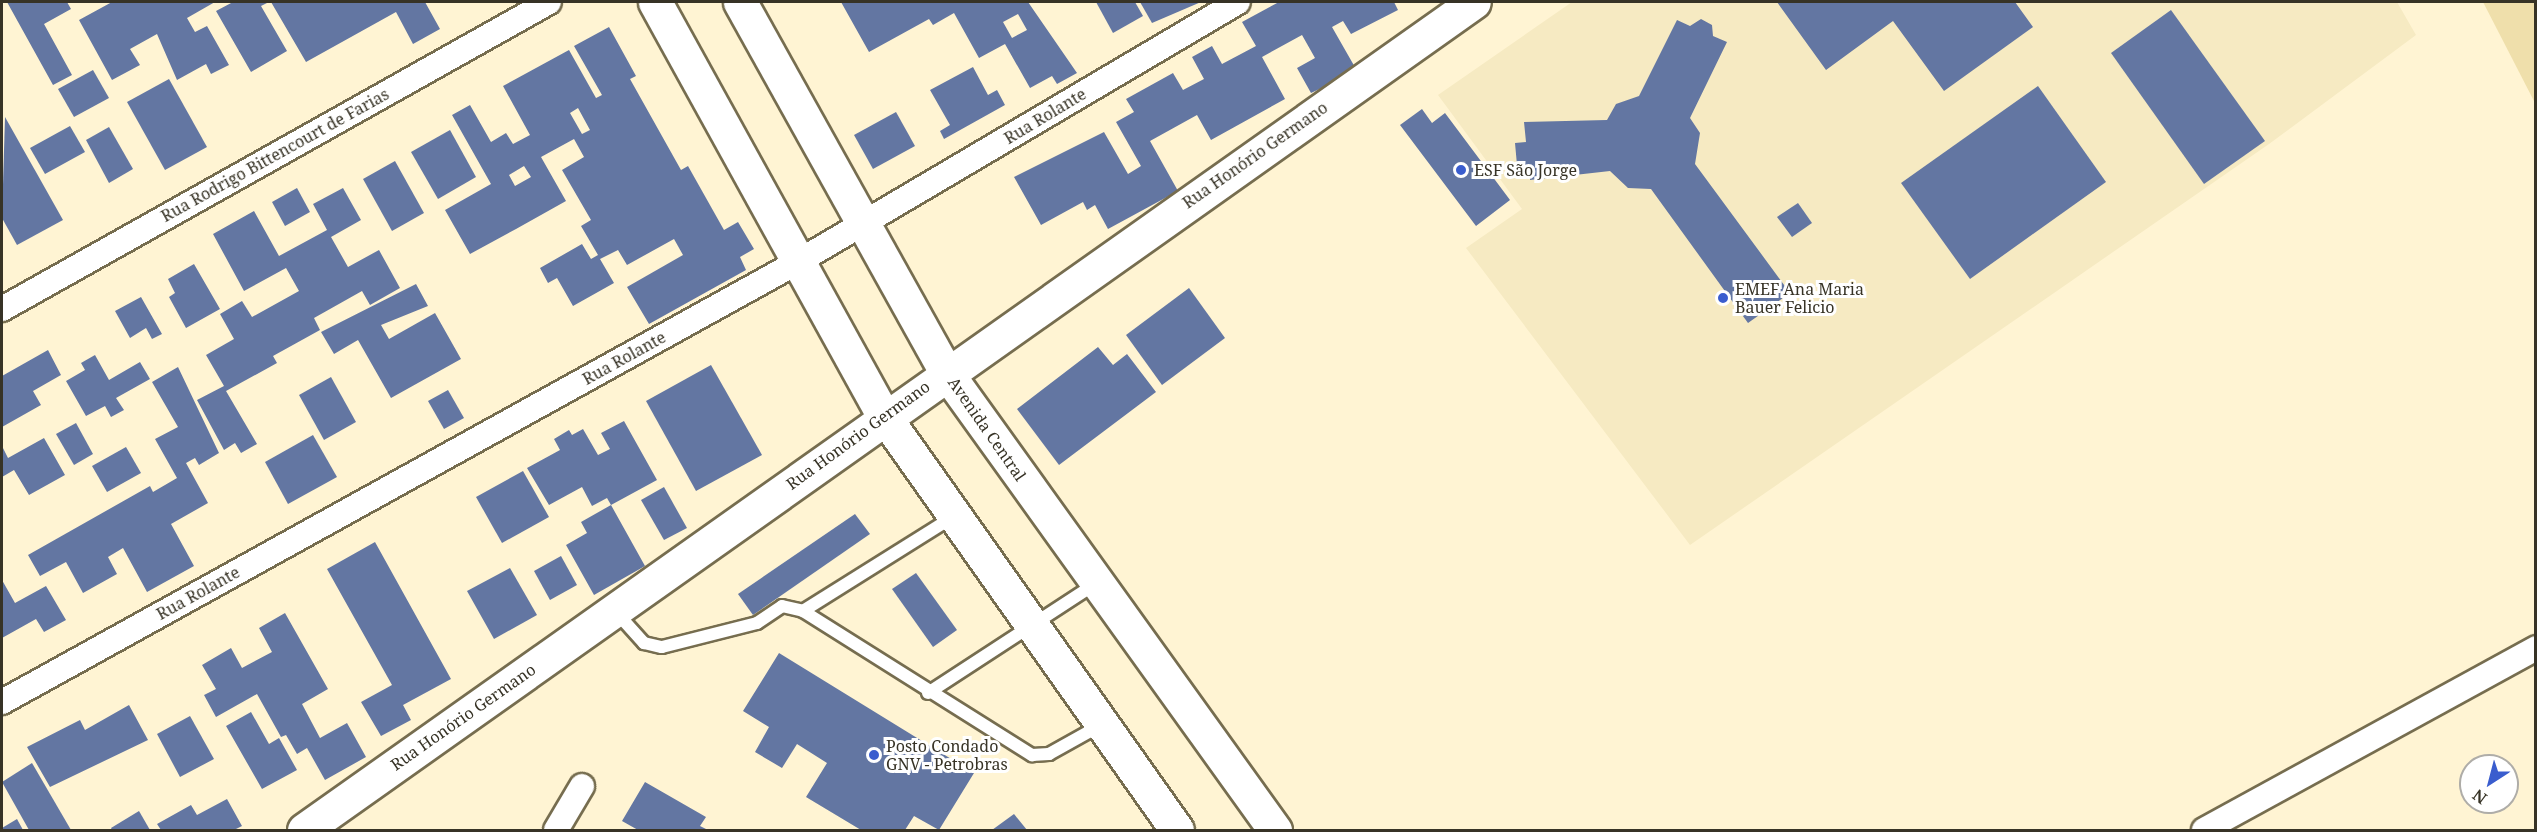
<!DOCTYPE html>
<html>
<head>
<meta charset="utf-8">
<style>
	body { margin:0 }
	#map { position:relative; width:2537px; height:832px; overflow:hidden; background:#fff4d3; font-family:"Noto Serif",serif }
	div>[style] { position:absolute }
	.built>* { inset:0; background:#f6eac2 }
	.green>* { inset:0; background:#efdfab }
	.building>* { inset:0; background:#6376a2 }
	.roads { filter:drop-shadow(2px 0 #766d4f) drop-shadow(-2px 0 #766d4f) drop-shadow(0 2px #766d4f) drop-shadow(0 -2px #766d4f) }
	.lane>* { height:12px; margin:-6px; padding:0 6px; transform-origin:6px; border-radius:6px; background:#fff }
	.street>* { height:24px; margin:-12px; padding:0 12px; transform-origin:12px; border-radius:12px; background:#fff }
	.secondary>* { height:33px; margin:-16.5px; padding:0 16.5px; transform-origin:16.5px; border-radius:16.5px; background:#fff }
	.dots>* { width:16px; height:16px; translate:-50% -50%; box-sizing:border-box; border:3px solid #fff; border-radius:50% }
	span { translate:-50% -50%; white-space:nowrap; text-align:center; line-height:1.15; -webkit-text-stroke:6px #fff; paint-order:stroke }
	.street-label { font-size:16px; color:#373326 }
	.poi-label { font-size:16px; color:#373326 }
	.left { translate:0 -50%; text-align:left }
	.frame { position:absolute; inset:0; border:3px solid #373326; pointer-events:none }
	.north { position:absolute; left:2459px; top:754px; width:60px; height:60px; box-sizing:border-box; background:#fff; border:2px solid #afada8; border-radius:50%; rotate:216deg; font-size:16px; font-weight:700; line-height:24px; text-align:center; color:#373326 }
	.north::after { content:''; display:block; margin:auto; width:21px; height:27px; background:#3a5dce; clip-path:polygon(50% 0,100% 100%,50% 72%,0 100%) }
</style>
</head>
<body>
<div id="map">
	<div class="built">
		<i style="clip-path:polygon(1572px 2px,2397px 2px,2416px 35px,2269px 144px,1690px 545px,1466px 248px,1522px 209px,1438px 95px)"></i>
	</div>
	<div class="green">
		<i style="clip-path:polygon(2483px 2px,2535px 2px,2535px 103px)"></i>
	</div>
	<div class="building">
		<i style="clip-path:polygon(7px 2px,67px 2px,71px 9px,44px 24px,72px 75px,53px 85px)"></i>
		<i style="clip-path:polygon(112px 2px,215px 2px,187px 18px,195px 32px,207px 26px,229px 65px,211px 74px,206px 64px,177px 80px,157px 34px,130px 49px,140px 65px,112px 80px,79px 20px)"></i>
		<i style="clip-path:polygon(233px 2px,269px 2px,261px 6px,287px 51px,251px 72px,216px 11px)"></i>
		<i style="clip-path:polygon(271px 2px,425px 2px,440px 29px,413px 44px,396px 12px,306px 62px)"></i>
		<i style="clip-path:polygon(evenodd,841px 2px,1028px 2px,1077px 73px,1057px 84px,1052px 76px,1030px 88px,1005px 44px,979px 58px,954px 13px,933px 25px,929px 19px,869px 52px,841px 2px,1018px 14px,1027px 30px,1012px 38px,1003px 22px,1018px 14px)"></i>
		<i style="clip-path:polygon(1096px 2px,1135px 2px,1143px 16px,1113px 33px)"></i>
		<i style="clip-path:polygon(1140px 2px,1201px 2px,1152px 23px)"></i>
		<i style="clip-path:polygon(1279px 2px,1394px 2px,1398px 10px,1351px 34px,1343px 21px,1332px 27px,1356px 69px,1330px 84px,1311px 93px,1297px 68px,1315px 58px,1302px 35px,1262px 57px,1285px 99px,1211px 140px,1197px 115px,1150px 141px,1178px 191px,1108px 229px,1095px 205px,1087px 210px,1083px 202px,1041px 225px,1014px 177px,1104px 132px,1128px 174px,1141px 166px,1116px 122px,1134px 112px,1126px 99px,1173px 73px,1183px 90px,1204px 79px,1192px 57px,1212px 46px,1222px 64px,1256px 46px,1242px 22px)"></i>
		<i style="clip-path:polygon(1777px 2px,2015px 2px,2033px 27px,1944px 91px,1893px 21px,1826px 70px)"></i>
		<i style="clip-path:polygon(2171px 10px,2265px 141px,2204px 184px,2111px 53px)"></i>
		<i style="clip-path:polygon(1701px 19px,1712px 25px,1713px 36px,1727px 42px,1690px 118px,1700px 133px,1695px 164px,1790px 293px,1748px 323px,1651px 189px,1628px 188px,1610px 171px,1530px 180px,1529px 165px,1517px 165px,1515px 143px,1526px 142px,1524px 122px,1607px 120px,1616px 104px,1639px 96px,1677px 20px,1690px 26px)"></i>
		<i style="clip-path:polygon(evenodd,609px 27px,636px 76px,630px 79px,681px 170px,688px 166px,724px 230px,738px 222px,754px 249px,740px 257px,746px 270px,649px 324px,627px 287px,683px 255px,674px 239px,627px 265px,618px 250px,600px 259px,614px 283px,573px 306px,557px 278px,548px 283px,540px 268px,582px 244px,591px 259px,598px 255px,581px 226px,591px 220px,562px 170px,584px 157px,574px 139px,541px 157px,566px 201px,516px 229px,470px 254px,445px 210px,491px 184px,452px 115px,470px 105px,491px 142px,506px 133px,513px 144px,530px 135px,503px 86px,569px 50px,596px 98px,602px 95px,574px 46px,609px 27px,578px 108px,590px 130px,582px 134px,570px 113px,578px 108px,609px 27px,524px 166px,531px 177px,515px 186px,509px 175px,524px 166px)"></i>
		<i style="clip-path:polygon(973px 67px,988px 95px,997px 90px,1005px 105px,944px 139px,940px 131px,950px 125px,930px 90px)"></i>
		<i style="clip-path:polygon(93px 70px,109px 98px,74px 117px,58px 89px)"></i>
		<i style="clip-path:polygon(169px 79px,207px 147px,165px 170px,127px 102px)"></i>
		<i style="clip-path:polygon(2038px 86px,2106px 182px,1970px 279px,1901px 183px)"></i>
		<i style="clip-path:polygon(1422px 109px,1432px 123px,1445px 113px,1510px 200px,1476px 226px,1400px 125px)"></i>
		<i style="clip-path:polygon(896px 112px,915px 146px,873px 169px,854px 135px)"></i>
		<i style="clip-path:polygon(5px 117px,63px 220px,17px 245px,2px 218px)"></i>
		<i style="clip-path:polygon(70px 126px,85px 152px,45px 174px,30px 148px)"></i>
		<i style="clip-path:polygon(109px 127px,133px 169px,109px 183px,86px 140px)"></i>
		<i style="clip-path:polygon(450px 130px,476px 177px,438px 199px,411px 152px)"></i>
		<i style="clip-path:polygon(395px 161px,424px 213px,392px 231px,363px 179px)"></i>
		<i style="clip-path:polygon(297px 188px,310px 212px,285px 226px,272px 202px)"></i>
		<i style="clip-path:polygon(343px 188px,361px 220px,331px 237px,348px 267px,379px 250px,400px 288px,370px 305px,362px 291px,314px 318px,320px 330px,273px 356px,277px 363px,226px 391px,257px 444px,241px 453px,235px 443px,224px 450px,197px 400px,224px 386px,206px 355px,234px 339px,220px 314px,242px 301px,252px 317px,299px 291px,286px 268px,244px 291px,213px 234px,254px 211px,279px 256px,327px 230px,313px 204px)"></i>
		<i style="clip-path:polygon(1798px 203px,1812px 223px,1792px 237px,1777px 217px)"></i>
		<i style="clip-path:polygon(194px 264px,220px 309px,186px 328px,169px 297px,175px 293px,168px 279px)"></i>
		<i style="clip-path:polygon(416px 284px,428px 306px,381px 325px,389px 339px,435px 313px,461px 359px,391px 398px,358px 340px,334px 354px,321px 332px)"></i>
		<i style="clip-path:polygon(1189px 288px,1225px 338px,1162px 385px,1126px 335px)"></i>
		<i style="clip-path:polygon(141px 297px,162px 334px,152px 339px,146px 328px,130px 338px,115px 311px)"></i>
		<i style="clip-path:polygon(1098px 347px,1113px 365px,1127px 354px,1156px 392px,1059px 465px,1017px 409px)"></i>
		<i style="clip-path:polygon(48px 350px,61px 375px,33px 391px,41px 405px,2px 427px,2px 376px)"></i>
		<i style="clip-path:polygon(95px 355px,109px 380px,140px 362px,150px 379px,116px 398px,124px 410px,111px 417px,105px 406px,86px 416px,66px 381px,85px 370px,81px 363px)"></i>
		<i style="clip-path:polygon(711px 365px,762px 455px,696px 491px,646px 401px)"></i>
		<i style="clip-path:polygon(178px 367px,219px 453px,199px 465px,195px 458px,186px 463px,208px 503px,171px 524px,194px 566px,147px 592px,123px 548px,108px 557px,117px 574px,83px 593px,66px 562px,40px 576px,28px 555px,150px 486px,153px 492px,177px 478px,155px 439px,178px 427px,152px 382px)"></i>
		<i style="clip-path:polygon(331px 377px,356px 422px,324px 440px,299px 395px)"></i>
		<i style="clip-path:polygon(448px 390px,464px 418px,444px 429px,428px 401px)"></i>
		<i style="clip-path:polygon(624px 421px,657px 480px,611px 505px,607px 498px,592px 506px,582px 487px,549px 505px,527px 468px,560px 450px,554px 439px,569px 430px,572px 435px,583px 429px,598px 455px,610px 449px,601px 433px)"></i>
		<i style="clip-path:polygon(76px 423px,93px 454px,74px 465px,56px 434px)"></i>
		<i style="clip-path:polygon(313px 435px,337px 477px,288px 504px,265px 462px)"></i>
		<i style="clip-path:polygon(44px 438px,65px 475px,29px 495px,14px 470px,2px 477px,2px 446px,8px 458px)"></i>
		<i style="clip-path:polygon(126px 447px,141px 473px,107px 492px,92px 466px)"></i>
		<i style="clip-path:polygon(523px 471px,549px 517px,502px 543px,476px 497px)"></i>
		<i style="clip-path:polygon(664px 487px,687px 528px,664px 540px,641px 500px)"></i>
		<i style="clip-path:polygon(611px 505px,645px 566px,594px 595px,566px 545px,587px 533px,581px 522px)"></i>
		<i style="clip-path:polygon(855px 514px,870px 534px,753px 615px,738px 594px)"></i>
		<i style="clip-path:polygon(375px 542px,451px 679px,403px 705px,411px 720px,381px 736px,361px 702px,392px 685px,327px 569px)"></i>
		<i style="clip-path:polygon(561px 556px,577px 585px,550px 600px,534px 571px)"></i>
		<i style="clip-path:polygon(510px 568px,537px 615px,494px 639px,467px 591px)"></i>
		<i style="clip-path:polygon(916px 573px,957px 630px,933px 647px,892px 589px)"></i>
		<i style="clip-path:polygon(2px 580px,15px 603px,46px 586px,66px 620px,44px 632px,36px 619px,2px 638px)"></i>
		<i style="clip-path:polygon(285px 613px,328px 689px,302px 704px,320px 738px,347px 723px,366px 757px,325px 780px,307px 748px,297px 754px,286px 735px,281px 737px,257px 694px,216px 717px,204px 695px,216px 689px,202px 665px,231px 648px,242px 668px,272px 652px,259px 628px)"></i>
		<i style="clip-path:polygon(779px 653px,974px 773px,939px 830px,914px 816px,905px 830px,861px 830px,806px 797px,827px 763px,797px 744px,782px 768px,755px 752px,769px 727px,743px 711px)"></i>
		<i style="clip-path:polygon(129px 705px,148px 740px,50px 787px,27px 747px,80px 720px,85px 730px)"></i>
		<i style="clip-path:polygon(251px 712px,269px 744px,279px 738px,297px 770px,262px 789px,226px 726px)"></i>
		<i style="clip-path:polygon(190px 716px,214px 759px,180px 777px,157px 734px)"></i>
		<i style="clip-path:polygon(32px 763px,71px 830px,29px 830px,2px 782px)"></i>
		<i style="clip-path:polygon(645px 782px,706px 817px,700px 826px,708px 830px,638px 830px,622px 821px)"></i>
		<i style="clip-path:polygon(227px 799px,242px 826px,234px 830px,161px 830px,157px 824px,191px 805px,197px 815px)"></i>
		<i style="clip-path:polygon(139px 811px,150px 830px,112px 830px,111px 828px)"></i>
		<i style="clip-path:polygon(1014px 814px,1027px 830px,992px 830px)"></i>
		<i style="clip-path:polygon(17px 819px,23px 830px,2px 830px,2px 828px)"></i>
	</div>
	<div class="roads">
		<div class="lane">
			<i style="left:803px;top:611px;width:177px;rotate:-32.1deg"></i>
			<i style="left:616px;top:612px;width:42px;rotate:47.9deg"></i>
			<i style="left:644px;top:643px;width:18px;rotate:13deg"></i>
			<i style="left:662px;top:647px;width:98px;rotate:-14.2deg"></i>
			<i style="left:757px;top:623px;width:30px;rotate:-34deg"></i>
			<i style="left:782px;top:606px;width:22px;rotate:13deg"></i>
			<i style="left:803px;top:611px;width:271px;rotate:32.2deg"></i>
			<i style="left:1032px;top:755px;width:17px;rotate:-3deg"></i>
			<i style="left:1049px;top:754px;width:60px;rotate:-29.1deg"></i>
			<i style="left:928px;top:693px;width:199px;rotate:-33.1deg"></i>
		</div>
		<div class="street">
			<i style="left:2px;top:309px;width:627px;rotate:-29.3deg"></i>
			<i style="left:2px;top:702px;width:907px;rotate:-28.94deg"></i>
			<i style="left:796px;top:263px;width:513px;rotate:-30.56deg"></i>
			<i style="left:556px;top:830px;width:51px;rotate:-59.4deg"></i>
			<i style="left:2204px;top:830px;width:379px;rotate:-28.7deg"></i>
		</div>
		<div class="secondary">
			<i style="left:655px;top:2px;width:473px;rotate:61.1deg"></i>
			<i style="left:884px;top:416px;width:507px;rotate:54.71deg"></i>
			<i style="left:740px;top:2px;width:423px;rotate:60.9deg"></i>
			<i style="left:946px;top:372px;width:564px;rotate:54.31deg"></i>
			<i style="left:304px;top:830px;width:1433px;rotate:-35.29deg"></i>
		</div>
	</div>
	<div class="dots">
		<i style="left:1461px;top:170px;background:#3a5dce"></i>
		<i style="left:1723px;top:298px;background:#3a5dce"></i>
		<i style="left:874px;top:755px;background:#3a5dce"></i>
	</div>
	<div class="street-label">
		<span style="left:1045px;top:116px;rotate:-31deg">Rua Rolante</span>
		<span style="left:275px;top:155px;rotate:-29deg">Rua Rodrigo Bittencourt de Farias</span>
		<span style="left:1255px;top:155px;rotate:-35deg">Rua Honório Germano</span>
		<span style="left:624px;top:358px;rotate:-29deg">Rua Rolante</span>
		<span style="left:987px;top:429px;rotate:55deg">Avenida Central</span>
		<span style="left:858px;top:435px;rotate:-36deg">Rua Honório Germano</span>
		<span style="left:198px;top:593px;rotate:-29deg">Rua Rolante</span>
		<span style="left:463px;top:717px;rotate:-35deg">Rua Honório Germano</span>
	</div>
	<div class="poi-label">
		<span class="left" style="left:1474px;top:170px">ESF São Jorge</span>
		<span class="left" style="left:1735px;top:298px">EMEF Ana Maria<br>Bauer Felicio</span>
		<span class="left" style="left:886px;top:755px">Posto Condado<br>GNV - Petrobras</span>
	</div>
	<div class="frame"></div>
	<div class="north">N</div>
</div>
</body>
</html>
